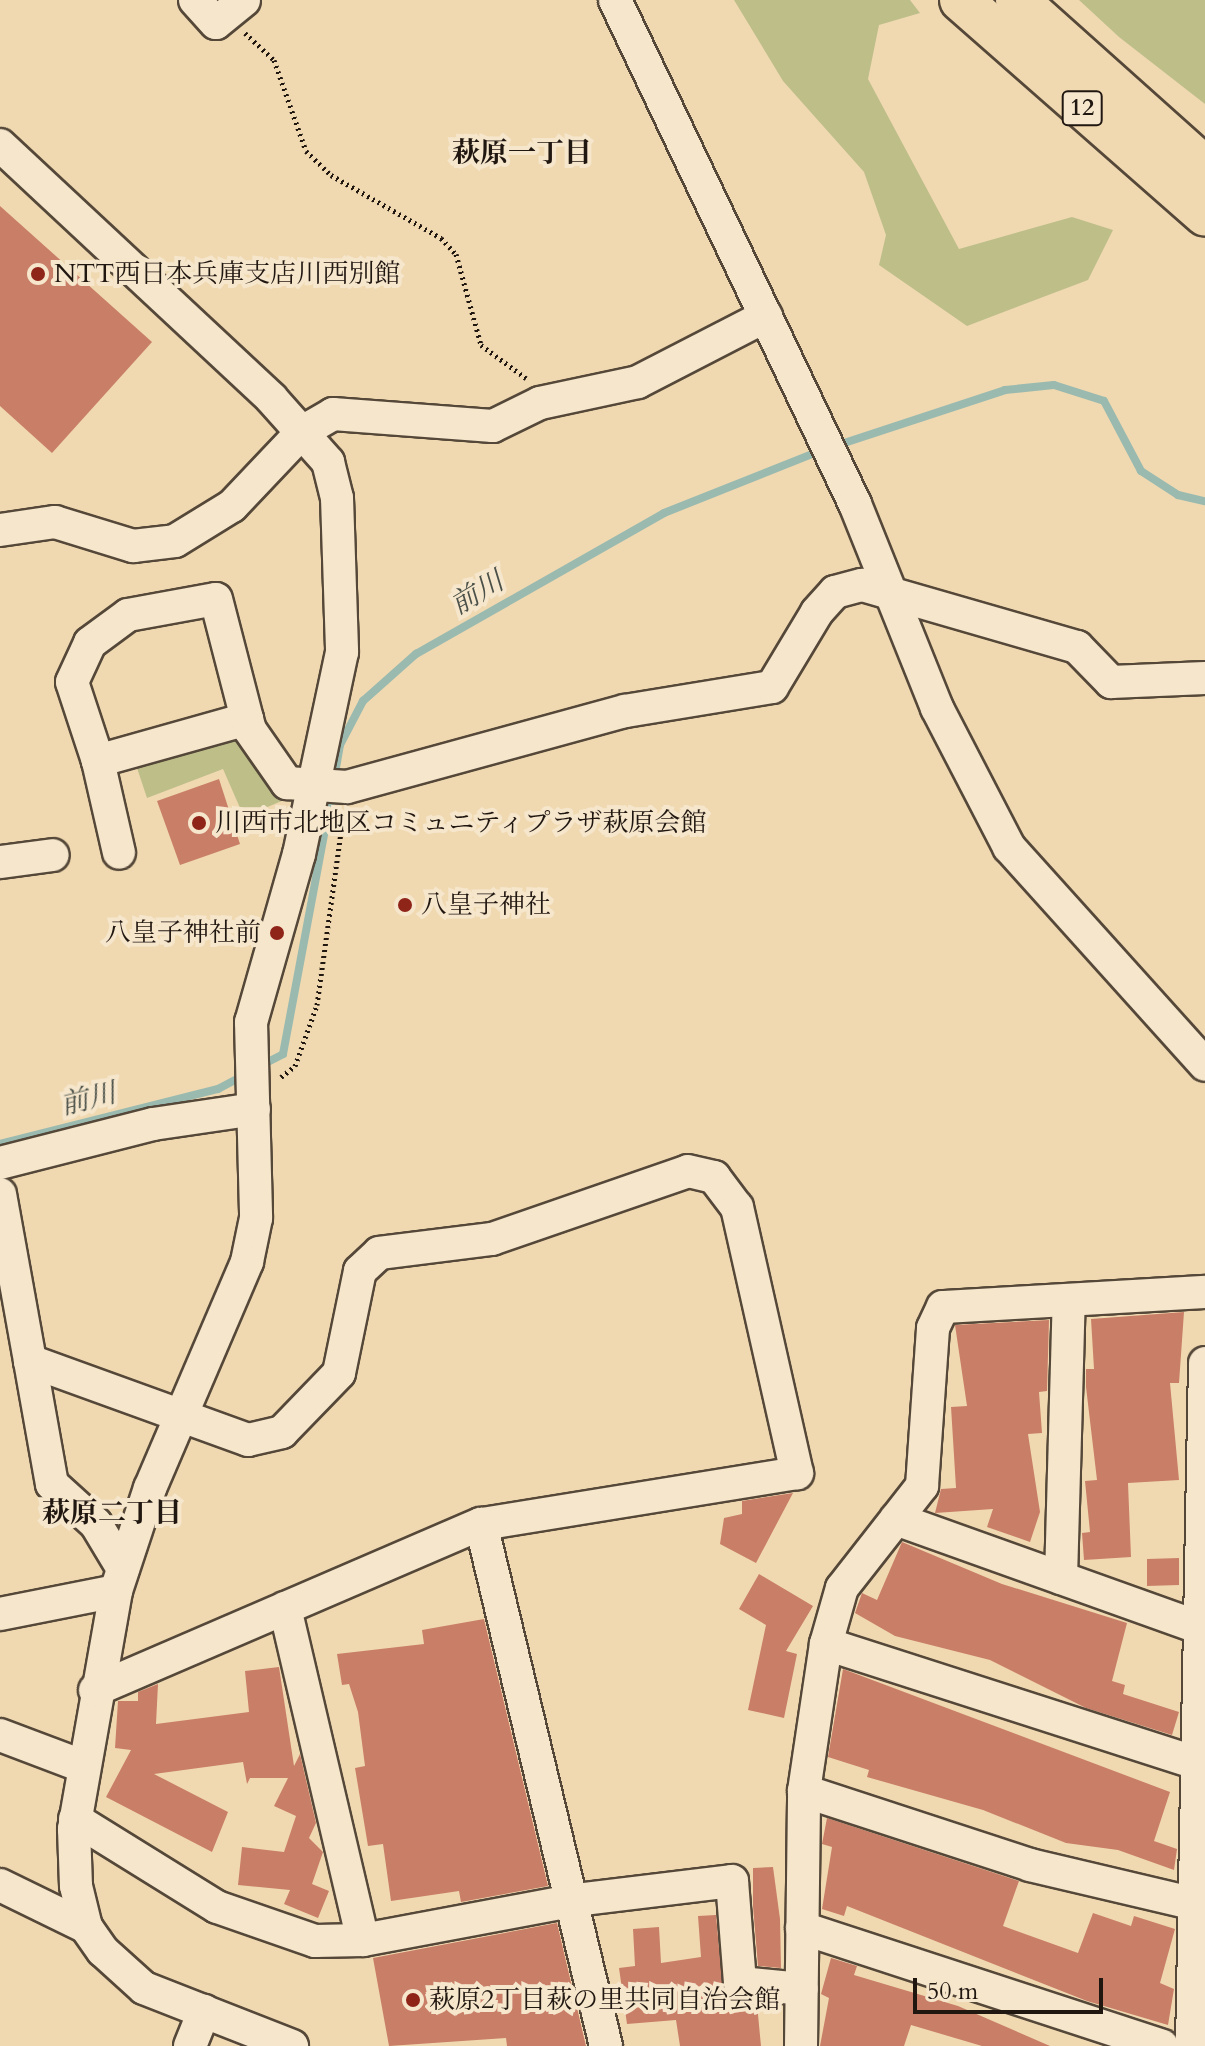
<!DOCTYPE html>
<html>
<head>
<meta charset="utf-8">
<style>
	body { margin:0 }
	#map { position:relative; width:1205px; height:2046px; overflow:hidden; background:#f0d9b1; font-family:Cardo,"Noto Serif JP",serif }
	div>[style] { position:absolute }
	.green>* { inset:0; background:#bebe89 }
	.stream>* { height:8px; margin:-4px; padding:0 4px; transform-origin:4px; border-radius:4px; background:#9abaaf }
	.building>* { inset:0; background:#c97e68 }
	.path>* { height:5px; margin-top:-2.5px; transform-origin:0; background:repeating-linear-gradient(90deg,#211711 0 2px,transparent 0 6px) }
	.roads { filter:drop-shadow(2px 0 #554839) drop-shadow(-2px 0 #554839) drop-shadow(0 2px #554839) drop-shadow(0 -2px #554839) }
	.minor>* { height:32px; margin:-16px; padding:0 16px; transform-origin:16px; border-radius:16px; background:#f5e6cc }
	.major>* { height:42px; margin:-21px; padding:0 21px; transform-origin:21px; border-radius:21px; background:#f0d9b1 }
	.dots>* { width:22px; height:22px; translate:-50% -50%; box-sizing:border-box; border:4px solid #f5e6cc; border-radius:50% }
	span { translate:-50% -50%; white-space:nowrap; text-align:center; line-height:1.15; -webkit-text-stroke:8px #f5e6cc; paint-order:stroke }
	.shield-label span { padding:2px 6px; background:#f5e6cc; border:2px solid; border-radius:6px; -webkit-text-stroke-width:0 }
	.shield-label { font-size:24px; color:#211711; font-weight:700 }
	.poi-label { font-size:26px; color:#211711 }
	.left { translate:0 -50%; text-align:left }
	.right { translate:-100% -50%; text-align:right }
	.neighbourhood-label { font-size:28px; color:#211711; font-weight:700 }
	.water-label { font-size:28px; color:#4b5048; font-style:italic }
	.scale { position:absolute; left:913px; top:1978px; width:190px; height:36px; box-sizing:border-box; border:4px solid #211711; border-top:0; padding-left:10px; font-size:24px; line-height:28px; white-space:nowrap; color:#211711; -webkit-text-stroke:6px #f5e6cc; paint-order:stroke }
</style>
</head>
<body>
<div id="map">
	<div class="green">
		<i style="clip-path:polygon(734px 0,910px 0,920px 13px,879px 25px,868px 79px,959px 249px,1072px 217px,1113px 230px,1088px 280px,967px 326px,879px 265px,886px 235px,864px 172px,783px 81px)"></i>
		<i style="clip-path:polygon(1079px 0,1205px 0,1205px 104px,1119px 37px)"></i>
		<i style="clip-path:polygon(225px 732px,250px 751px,284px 800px,244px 817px,223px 769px,147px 798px,135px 762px)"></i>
	</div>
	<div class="stream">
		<i style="left:835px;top:446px;width:179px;rotate:-18.2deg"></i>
		<i style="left:1005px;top:390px;width:49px;rotate:-5.8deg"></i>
		<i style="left:1054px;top:385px;width:52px;rotate:17.7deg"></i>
		<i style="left:1104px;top:401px;width:79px;rotate:62.1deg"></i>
		<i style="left:1141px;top:471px;width:44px;rotate:33deg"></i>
		<i style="left:1178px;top:495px;width:28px;rotate:13deg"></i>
		<i style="left:334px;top:779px;width:35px;rotate:-80deg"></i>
		<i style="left:340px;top:745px;width:50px;rotate:-62.4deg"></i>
		<i style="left:363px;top:701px;width:71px;rotate:-41.6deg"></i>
		<i style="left:416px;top:654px;width:285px;rotate:-29.6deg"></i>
		<i style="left:664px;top:513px;width:170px;rotate:-21.7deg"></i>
		<i style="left:258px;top:1067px;width:28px;rotate:-27deg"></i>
		<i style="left:283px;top:1054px;width:267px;rotate:-79.4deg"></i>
		<i style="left:0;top:1144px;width:225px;rotate:-14.2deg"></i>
		<i style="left:218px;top:1089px;width:32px;rotate:-28deg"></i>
	</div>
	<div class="building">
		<i style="clip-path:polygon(0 206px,152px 342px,52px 453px,0 406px)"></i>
		<i style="clip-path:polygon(219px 779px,240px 844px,180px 865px,157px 801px)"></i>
		<i style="clip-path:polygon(1184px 1312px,1179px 1383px,1170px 1383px,1179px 1480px,1128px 1483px,1131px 1557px,1084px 1560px,1082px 1533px,1090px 1532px,1085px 1481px,1097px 1480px,1086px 1387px,1086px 1369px,1094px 1369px,1091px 1319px)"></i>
		<i style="clip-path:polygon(1049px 1320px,1047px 1391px,1039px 1392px,1042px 1433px,1028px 1434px,1040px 1512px,1030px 1542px,987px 1527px,993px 1509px,935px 1513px,941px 1489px,956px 1488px,951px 1407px,967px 1406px,955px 1325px)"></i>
		<i style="clip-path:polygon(793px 1493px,756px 1563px,720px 1544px,724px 1518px,742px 1514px,742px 1501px)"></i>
		<i style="clip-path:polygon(902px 1542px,1002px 1584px,1127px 1623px,1112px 1681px,1125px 1685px,1123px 1694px,1179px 1712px,1172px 1735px,1086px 1708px,990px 1660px,895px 1636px,855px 1613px,862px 1593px,877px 1600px)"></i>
		<i style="clip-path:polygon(1179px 1558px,1179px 1585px,1147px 1586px,1147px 1559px)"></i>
		<i style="clip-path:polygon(759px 1574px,813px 1606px,786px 1651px,797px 1654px,784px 1718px,748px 1710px,766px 1625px,739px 1609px)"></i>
		<i style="clip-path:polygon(484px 1619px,548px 1886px,461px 1902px,459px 1891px,391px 1901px,383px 1844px,368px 1846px,355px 1768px,365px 1766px,358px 1712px,349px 1684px,342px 1685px,337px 1654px,424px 1644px,422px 1630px)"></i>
		<i style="clip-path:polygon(279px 1667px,294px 1766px,300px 1754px,316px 1823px,309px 1838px,323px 1852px,312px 1884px,329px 1891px,318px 1918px,284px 1904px,290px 1890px,238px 1885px,242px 1847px,284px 1852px,296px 1816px,274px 1806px,288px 1778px,250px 1778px,247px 1784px,243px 1762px,154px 1774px,228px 1812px,212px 1852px,106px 1797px,131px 1750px,115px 1748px,118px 1701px,138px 1701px,138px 1692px,158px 1684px,156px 1724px,249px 1712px,245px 1671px)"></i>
		<i style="clip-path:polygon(843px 1669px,1170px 1792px,1154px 1841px,1177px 1849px,1174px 1870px,1118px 1850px,1066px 1843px,983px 1810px,867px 1777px,869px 1770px,828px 1757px)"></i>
		<i style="clip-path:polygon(827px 1818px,1019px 1881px,1003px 1926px,1078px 1953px,1093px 1913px,1131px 1926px,1134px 1916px,1175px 1929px,1160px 1983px,1174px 1989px,1168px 2025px,1087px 2001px,847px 1906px,844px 1916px,822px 1909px,832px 1847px,822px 1844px)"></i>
		<i style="clip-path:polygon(773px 1867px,780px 1919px,781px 1968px,758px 1966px,753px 1906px,753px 1868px)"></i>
		<i style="clip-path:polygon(716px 1915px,723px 1992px,757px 2004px,761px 2046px,680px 2046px,676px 2020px,627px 2024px,619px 1968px,635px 1966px,633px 1929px,659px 1927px,661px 1963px,701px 1957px,698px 1916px)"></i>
		<i style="clip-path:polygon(557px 1923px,586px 2046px,507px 2046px,506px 2038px,389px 2046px,373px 1958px)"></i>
		<i style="clip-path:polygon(831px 1958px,857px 1966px,854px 1975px,958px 2006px,1050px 2046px,982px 2046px,911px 2025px,904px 2046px,820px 2046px,829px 1998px,821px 1994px)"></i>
	</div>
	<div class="path">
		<i style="left:245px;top:33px;width:40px;rotate:43deg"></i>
		<i style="left:274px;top:60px;width:96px;rotate:70.6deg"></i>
		<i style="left:306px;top:151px;width:35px;rotate:44deg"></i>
		<i style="left:331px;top:175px;width:127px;rotate:29.8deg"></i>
		<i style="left:441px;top:238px;width:22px;rotate:47deg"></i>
		<i style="left:456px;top:254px;width:94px;rotate:74.6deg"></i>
		<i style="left:481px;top:345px;width:56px;rotate:36.3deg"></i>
		<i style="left:281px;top:1077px;width:18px;rotate:-38deg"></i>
		<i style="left:295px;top:1066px;width:65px;rotate:-70.2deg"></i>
		<i style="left:317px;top:1005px;width:196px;rotate:-82.1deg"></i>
	</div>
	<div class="roads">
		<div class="minor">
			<i style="left:195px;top:0;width:31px;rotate:48deg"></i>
			<i style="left:216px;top:23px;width:36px;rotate:-39deg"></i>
			<i style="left:615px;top:0;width:558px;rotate:64.54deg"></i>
			<i style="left:855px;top:504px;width:220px;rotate:68.1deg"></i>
			<i style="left:937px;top:708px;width:157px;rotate:62.6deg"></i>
			<i style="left:1009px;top:847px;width:293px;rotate:48deg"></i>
			<i style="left:0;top:145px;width:371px;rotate:43deg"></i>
			<i style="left:271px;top:398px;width:86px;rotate:48.3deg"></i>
			<i style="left:328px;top:462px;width:37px;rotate:76deg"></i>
			<i style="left:337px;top:498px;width:154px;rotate:88.1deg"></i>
			<i style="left:342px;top:652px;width:207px;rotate:102deg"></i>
			<i style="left:299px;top:854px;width:175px;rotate:105.9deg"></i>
			<i style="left:251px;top:1022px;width:196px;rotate:88.5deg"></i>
			<i style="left:256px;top:1218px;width:45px;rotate:101.6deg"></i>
			<i style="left:247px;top:1262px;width:246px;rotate:113.2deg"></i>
			<i style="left:150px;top:1488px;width:108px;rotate:108.3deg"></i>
			<i style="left:116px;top:1591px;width:242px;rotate:100deg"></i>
			<i style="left:74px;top:1829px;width:57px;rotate:88deg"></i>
			<i style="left:76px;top:1886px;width:42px;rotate:76.3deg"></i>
			<i style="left:86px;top:1927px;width:29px;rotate:55deg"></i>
			<i style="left:103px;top:1951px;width:55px;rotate:42.1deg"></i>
			<i style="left:144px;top:1988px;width:159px;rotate:21.4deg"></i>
			<i style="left:0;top:530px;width:56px;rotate:-8.3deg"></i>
			<i style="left:55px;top:522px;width:82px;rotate:17.1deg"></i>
			<i style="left:133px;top:546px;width:42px;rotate:-6.8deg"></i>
			<i style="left:175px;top:541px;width:67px;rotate:-31.6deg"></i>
			<i style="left:232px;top:506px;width:102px;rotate:-46.6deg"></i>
			<i style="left:302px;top:432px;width:36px;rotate:-30deg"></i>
			<i style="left:333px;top:414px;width:160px;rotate:4.3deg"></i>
			<i style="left:493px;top:426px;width:52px;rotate:-26.1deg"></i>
			<i style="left:540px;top:403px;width:100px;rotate:-12.1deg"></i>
			<i style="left:638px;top:382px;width:144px;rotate:-27.3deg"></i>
			<i style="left:247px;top:719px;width:155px;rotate:164.3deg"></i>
			<i style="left:98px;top:761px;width:83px;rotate:-108.2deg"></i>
			<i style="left:72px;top:682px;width:43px;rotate:-65.2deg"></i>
			<i style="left:90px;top:643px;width:47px;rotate:-36.4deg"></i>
			<i style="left:128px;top:615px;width:89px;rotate:-10.3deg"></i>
			<i style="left:216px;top:599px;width:124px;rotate:75.5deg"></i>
			<i style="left:247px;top:719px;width:11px;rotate:75deg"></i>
			<i style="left:250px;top:730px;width:65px;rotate:55.1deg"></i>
			<i style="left:287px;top:783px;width:60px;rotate:3.8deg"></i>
			<i style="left:347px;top:787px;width:288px;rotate:-15.3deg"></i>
			<i style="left:625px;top:711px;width:149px;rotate:-9.3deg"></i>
			<i style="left:772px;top:687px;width:87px;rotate:-59deg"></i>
			<i style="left:817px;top:612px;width:27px;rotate:-48deg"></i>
			<i style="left:835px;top:592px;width:28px;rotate:-15deg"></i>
			<i style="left:862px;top:585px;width:224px;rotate:16.1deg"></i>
			<i style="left:1077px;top:647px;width:49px;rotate:45.8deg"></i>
			<i style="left:1111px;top:682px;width:94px;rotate:-2.4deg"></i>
			<i style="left:98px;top:761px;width:94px;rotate:77.1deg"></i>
			<i style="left:0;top:862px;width:53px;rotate:-7.5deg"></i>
			<i style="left:0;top:1163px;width:158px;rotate:-14.3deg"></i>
			<i style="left:153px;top:1124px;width:102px;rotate:-8.4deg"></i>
			<i style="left:0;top:1194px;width:170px;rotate:79.8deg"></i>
			<i style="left:30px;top:1361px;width:232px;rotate:19.9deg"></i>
			<i style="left:248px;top:1440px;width:35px;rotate:-13deg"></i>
			<i style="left:282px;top:1432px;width:82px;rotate:-46deg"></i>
			<i style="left:339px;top:1373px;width:104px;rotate:-78.4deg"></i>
			<i style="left:360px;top:1271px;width:26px;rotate:-43deg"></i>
			<i style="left:379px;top:1253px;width:114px;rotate:-7.1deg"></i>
			<i style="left:492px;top:1239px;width:207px;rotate:-19.1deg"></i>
			<i style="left:688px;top:1171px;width:27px;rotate:13deg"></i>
			<i style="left:714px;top:1177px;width:38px;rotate:53deg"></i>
			<i style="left:737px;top:1207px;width:273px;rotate:77.3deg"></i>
			<i style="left:797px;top:1473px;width:320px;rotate:170.8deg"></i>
			<i style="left:30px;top:1361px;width:125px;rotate:79.9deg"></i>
			<i style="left:52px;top:1484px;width:59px;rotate:42.3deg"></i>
			<i style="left:96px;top:1524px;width:52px;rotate:59deg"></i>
			<i style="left:896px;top:1519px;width:323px;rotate:19.7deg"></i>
			<i style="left:1061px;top:1578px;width:278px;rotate:-88.4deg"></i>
			<i style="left:285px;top:1608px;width:341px;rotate:76.8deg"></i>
			<i style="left:0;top:1614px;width:118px;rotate:-11.2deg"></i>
			<i style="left:826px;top:1644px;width:58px;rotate:-74.1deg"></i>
			<i style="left:842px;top:1588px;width:130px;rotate:-51.9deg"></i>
			<i style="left:922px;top:1486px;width:158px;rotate:-86deg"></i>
			<i style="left:933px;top:1328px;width:23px;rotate:-65deg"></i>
			<i style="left:943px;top:1307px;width:262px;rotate:-3.3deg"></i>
			<i style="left:95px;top:1690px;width:420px;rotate:-23.3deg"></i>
			<i style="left:481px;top:1524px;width:537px;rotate:76.53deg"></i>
			<i style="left:0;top:1735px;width:88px;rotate:20.7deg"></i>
			<i style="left:804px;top:1791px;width:238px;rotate:18.1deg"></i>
			<i style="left:1030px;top:1865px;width:170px;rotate:13.3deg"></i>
			<i style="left:75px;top:1819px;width:167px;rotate:31.8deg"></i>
			<i style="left:217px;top:1907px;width:104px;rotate:19.1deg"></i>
			<i style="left:315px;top:1941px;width:48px;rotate:-1.2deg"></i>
			<i style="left:363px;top:1940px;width:217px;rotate:-10.6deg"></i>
			<i style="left:576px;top:1900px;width:157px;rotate:-6.9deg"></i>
			<i style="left:732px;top:1881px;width:102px;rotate:85.5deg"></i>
			<i style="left:740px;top:1983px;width:62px;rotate:5.5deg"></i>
			<i style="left:0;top:1885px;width:96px;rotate:26deg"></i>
			<i style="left:802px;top:1928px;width:379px;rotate:18.1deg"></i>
			<i style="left:190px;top:2046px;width:38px;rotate:-68deg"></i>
			<i style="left:801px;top:2046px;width:255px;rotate:-89.3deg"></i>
			<i style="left:804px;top:1791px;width:149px;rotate:-81.5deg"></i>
			<i style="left:826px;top:1644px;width:398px;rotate:17.8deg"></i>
			<i style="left:1192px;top:2046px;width:683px;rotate:-88.91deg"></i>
		</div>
		<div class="major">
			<i style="left:961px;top:0;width:325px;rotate:41.3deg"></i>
			<i style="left:1017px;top:0;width:252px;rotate:41.8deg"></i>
		</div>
	</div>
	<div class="dots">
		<i style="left:38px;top:274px;background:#8f2418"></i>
		<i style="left:199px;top:823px;background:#8f2418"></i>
		<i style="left:405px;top:905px;background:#8f2418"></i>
		<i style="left:277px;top:933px;background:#8f2418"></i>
		<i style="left:413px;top:2000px;background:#8f2418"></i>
	</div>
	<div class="shield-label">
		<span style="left:1082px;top:108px">12</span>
	</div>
	<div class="poi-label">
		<span class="left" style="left:54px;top:274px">NTT西日本兵庫支店川西別館</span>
		<span class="left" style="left:215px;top:823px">川西市北地区コミュニティプラザ萩原会館</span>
		<span class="left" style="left:421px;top:905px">八皇子神社</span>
		<span class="right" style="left:261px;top:933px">八皇子神社前</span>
		<span class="left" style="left:429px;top:2000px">萩原2丁目萩の里共同自治会館</span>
	</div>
	<div class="neighbourhood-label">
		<span style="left:522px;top:153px">萩原一丁目</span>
		<span style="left:112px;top:1513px">萩原二丁目</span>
	</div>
	<div class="water-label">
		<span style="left:477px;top:593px;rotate:-31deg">前川</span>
		<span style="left:88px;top:1099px;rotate:-14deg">前川</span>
	</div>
	<div class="scale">50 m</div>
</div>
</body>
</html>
